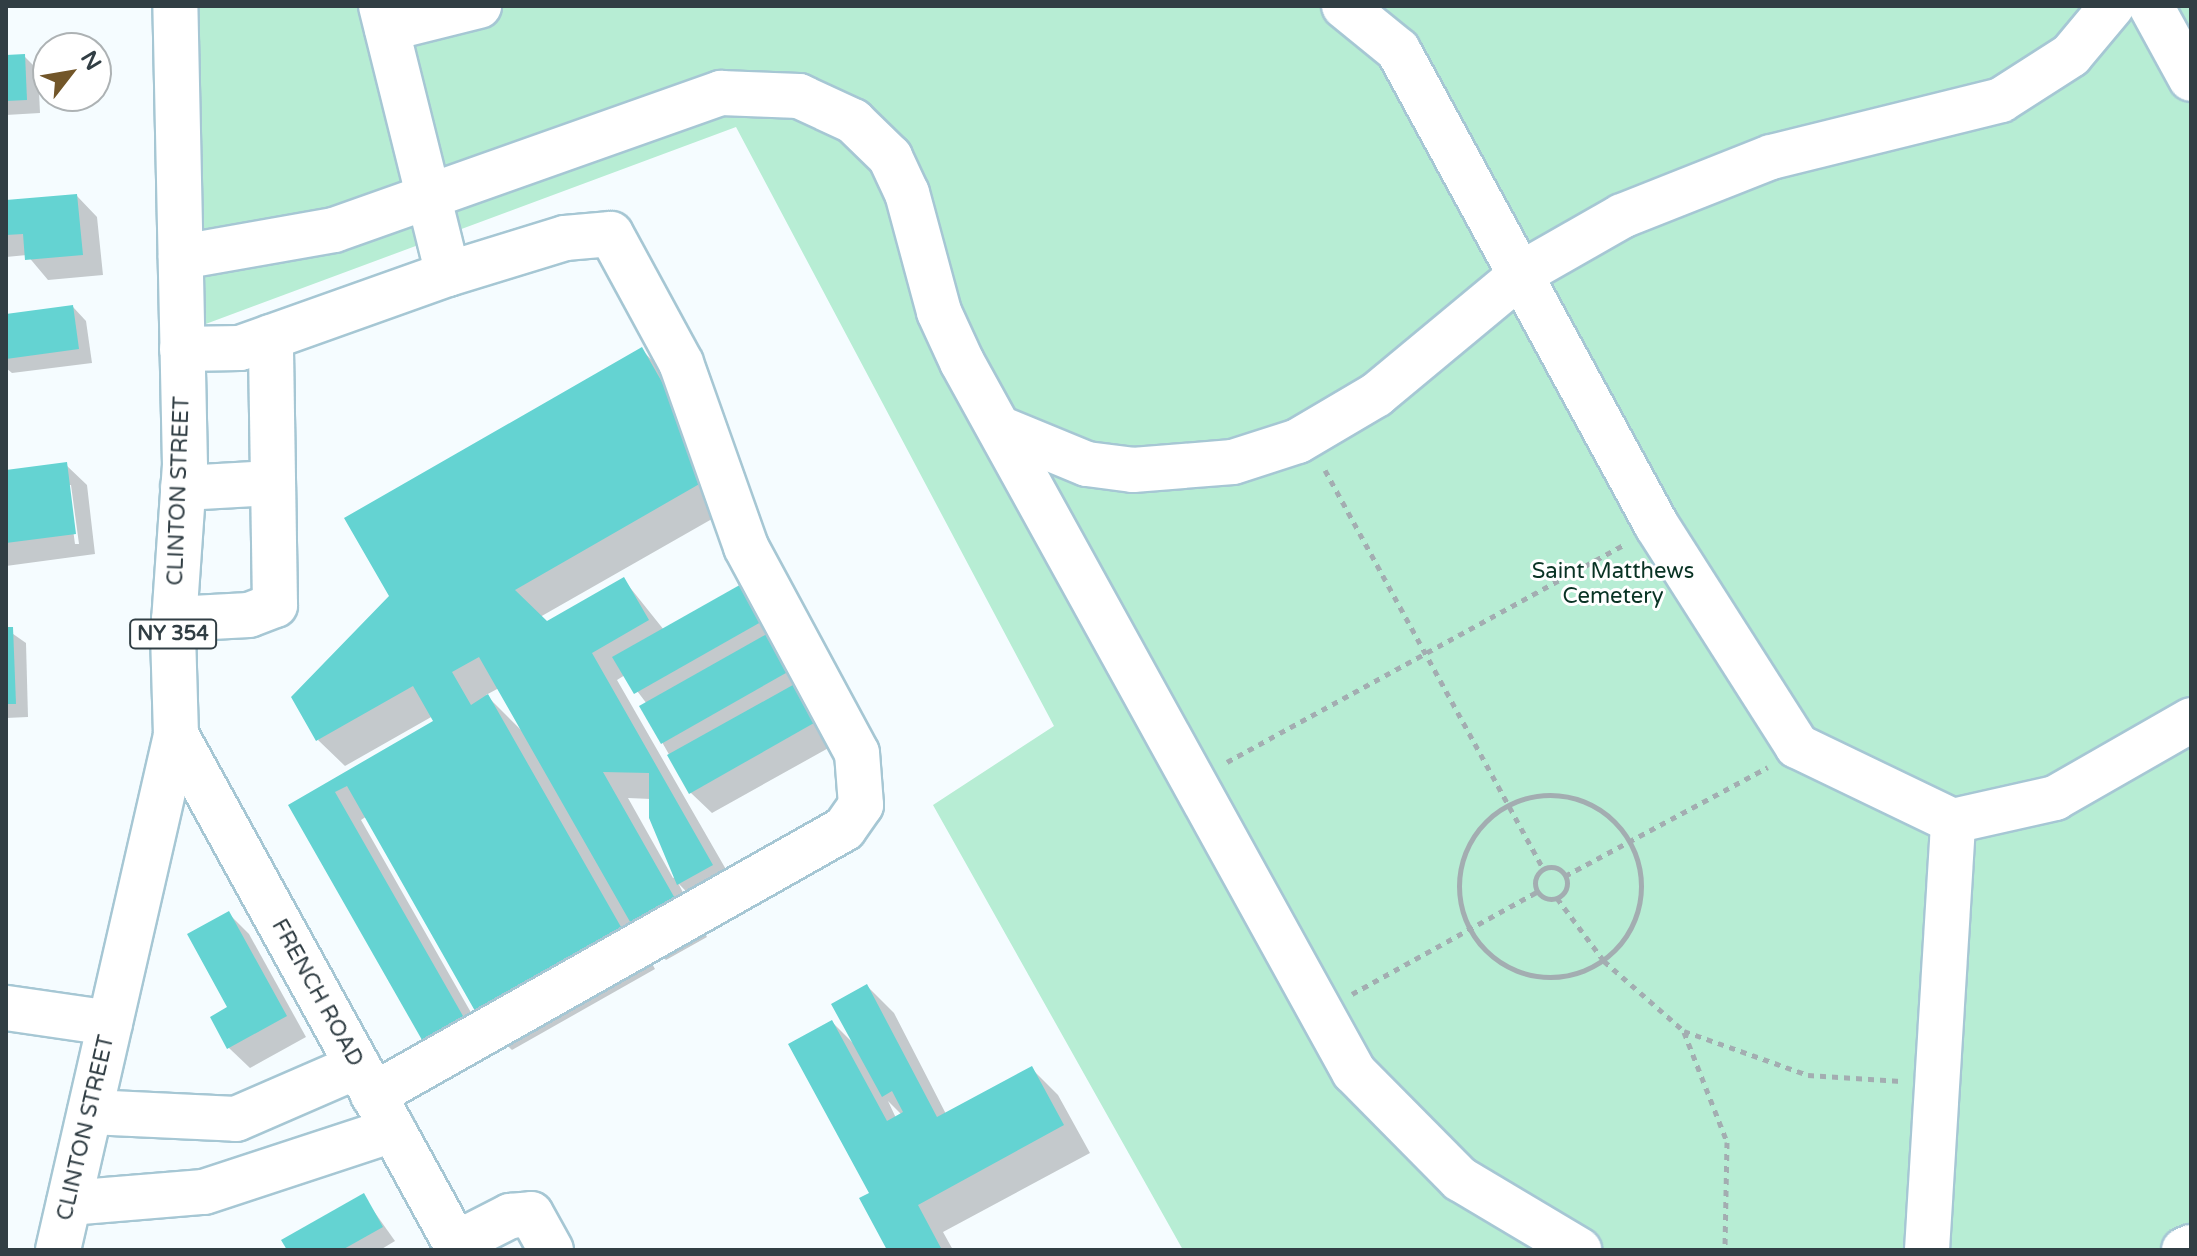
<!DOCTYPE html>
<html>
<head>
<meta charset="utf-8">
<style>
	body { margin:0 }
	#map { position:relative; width:2197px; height:1256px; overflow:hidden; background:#f5fcff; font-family:"Varela Round",sans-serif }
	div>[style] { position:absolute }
	.green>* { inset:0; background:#b7edd4 }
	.shadow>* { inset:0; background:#0003 }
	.building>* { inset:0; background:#64d3d2 }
	.path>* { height:5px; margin-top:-2.5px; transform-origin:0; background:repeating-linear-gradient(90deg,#a3adb1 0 6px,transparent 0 12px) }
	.path>.ring { margin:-2.5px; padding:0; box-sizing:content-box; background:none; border:5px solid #a3adb1; border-radius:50% }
	.roads { filter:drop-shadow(2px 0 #a6c7d4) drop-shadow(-2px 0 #a6c7d4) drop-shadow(0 2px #a6c7d4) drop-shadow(0 -2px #a6c7d4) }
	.minor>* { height:44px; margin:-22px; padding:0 22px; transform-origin:22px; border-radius:22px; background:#fff }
	.major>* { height:44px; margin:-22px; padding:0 22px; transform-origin:22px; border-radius:22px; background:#fff }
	span { translate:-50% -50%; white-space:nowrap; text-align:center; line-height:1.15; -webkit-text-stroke:6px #fff; paint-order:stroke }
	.shield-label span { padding:2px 6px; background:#fff; border:2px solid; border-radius:6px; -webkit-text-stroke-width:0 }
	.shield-label { font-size:20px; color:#313e44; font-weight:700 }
	.street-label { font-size:22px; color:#313e44 }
	.park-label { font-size:22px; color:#093324 }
	.frame { position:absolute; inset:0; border:8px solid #313e44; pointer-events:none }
	.north { position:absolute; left:32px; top:32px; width:80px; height:80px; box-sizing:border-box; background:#fff; border:2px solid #adb2b4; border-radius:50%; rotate:59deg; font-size:22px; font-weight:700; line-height:32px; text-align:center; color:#313e44 }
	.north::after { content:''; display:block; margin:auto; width:28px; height:36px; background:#725629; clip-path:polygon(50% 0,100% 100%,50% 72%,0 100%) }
</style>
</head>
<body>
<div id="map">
	<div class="green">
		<i style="clip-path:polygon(199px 6px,2191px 6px,2191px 1250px,1183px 1250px,933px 805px,1054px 726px,736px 127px,203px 325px)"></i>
	</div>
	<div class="shadow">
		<i style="clip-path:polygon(24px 56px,38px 70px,40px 113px,6px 115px,6px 57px)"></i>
		<i style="clip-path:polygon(77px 196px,97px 217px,103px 275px,48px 280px,27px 255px,6px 257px,6px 202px)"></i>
		<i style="clip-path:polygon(73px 307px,86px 321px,92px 363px,12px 373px,6px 368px,6px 316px)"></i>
		<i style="clip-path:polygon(evenodd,642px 350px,668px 377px,740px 503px,540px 617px,547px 624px,624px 580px,664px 630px,745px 584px,841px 741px,712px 813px,691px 793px,642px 707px,647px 704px,625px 675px,617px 680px,739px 892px,705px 911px,678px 883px,707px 937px,666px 960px,632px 927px,655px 969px,512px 1050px,485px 1024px,367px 816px,361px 820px,493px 1051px,455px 1072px,290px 805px,436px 722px,433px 716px,345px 766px,318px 740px,642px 350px,499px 688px,521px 730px,486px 695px,499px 688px,642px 350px,628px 798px,651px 799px,675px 877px,673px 878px,628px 798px)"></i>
		<i style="clip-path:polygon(evenodd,66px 465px,87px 485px,95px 554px,6px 566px,6px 472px,66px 465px,67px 485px,71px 485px,79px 544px,75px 544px,67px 485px)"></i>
		<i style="clip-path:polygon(6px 629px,26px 643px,28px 717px,6px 718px)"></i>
		<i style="clip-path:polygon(228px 913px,249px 934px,306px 1037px,250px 1068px,229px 1048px)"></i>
		<i style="clip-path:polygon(evenodd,867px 986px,894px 1013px,946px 1114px,1031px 1068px,1058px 1095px,1090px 1153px,943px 1232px,953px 1250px,890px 1250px,832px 1022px,854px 1044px,867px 986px,888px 1101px,902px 1115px,896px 1118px,888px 1101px)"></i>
		<i style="clip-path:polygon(363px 1196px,395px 1241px,380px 1250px,289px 1250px)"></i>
	</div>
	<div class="building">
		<i style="clip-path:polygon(25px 54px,27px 100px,6px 101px,6px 55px)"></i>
		<i style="clip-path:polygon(77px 194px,83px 255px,25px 260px,23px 234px,6px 235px,6px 200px)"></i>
		<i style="clip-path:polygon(73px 305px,79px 349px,6px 359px,6px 314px)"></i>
		<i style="clip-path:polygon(642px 347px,715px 475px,515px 590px,547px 621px,624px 577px,649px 620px,592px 653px,713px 865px,677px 885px,649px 818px,649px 773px,603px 772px,681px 909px,637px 934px,479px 657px,452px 672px,471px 705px,488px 694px,629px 941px,483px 1025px,347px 786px,335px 792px,467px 1023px,426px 1047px,288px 805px,433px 721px,413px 686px,316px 741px,291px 697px,389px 596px,344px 518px)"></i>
		<i style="clip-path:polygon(67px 462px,76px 534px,6px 543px,6px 470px)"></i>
		<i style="clip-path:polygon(745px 582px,766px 619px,634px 694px,612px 657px)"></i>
		<i style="clip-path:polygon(6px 627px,13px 627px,16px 704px,6px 704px)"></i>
		<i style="clip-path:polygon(772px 631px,793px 669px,661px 744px,639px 706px)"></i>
		<i style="clip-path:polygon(800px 681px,821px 719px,689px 794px,667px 755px)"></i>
		<i style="clip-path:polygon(229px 911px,287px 1016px,227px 1049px,210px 1017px,227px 1007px,187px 934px)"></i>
		<i style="clip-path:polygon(867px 984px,937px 1117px,1032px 1066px,1064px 1125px,918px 1205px,942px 1250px,887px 1250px,859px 1198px,869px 1193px,788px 1044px,832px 1020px,887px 1121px,903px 1112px,892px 1091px,882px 1097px,831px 1004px)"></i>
		<i style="clip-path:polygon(364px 1193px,383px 1227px,342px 1250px,287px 1250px,281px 1240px)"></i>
	</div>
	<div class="path">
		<i style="left:1325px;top:470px;width:455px;rotate:61.3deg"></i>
		<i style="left:1227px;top:762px;width:454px;rotate:-28.7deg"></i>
		<i class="ring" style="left:1459px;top:795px;width:177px;height:177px"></i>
		<i class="ring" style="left:1535px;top:867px;width:27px;height:27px"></i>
		<i style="left:1565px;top:876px;width:230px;rotate:-28.2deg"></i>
		<i style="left:1557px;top:898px;width:79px;rotate:53.3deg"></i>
		<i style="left:1604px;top:961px;width:106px;rotate:41.2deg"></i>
		<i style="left:1684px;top:1031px;width:132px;rotate:19.5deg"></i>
		<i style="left:1808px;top:1075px;width:93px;rotate:3.7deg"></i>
		<i style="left:1352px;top:994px;width:211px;rotate:-28.9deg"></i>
		<i style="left:1684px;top:1032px;width:118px;rotate:68.6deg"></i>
		<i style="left:1727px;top:1142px;width:108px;rotate:91.1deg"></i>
	</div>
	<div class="roads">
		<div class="minor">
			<i style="left:381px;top:6px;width:276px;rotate:76deg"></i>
			<i style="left:1344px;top:6px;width:70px;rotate:39.2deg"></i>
			<i style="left:1398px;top:50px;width:542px;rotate:61.45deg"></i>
			<i style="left:1657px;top:526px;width:261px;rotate:57.5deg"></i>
			<i style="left:1797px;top:746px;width:173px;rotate:25.7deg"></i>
			<i style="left:1953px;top:821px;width:105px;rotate:-12.7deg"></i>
			<i style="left:2055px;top:798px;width:157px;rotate:-29.8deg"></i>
			<i style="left:2151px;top:6px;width:83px;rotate:61.3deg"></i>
			<i style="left:387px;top:29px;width:95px;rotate:-14deg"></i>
			<i style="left:181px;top:257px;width:155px;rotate:-10deg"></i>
			<i style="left:334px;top:230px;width:411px;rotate:-19.5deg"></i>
			<i style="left:721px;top:93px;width:78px;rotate:2.2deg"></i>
			<i style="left:799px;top:96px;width:60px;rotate:24.8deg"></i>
			<i style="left:853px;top:121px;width:52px;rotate:44.2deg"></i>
			<i style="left:890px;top:157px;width:40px;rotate:65deg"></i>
			<i style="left:907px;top:193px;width:123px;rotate:74.9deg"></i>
			<i style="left:939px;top:312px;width:55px;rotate:65.3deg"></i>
			<i style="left:962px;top:362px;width:811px;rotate:61.1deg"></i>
			<i style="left:1354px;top:1072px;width:151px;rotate:45.3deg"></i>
			<i style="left:1460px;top:1179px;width:139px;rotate:30.8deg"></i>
			<i style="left:182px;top:349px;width:58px;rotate:-1deg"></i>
			<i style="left:240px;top:348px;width:221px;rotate:-19.6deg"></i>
			<i style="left:448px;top:274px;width:122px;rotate:-17.1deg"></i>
			<i style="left:565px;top:238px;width:46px;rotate:-5deg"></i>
			<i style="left:611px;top:234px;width:147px;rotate:61.5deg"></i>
			<i style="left:681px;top:363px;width:195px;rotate:70.5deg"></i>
			<i style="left:746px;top:547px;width:234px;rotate:61.7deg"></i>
			<i style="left:857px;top:753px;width:52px;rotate:85.6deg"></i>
			<i style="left:861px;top:805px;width:29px;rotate:125deg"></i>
			<i style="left:844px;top:829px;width:541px;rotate:150.54deg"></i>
			<i style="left:1002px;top:429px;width:92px;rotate:22.4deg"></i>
			<i style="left:1087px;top:464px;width:46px;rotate:7.4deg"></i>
			<i style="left:1133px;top:470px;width:100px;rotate:-4.6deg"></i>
			<i style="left:1233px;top:462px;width:68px;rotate:-17.9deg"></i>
			<i style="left:1298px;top:441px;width:91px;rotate:-30.5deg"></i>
			<i style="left:1376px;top:395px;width:192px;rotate:-39.7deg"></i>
			<i style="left:1524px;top:272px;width:113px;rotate:-29.7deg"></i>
			<i style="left:1622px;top:216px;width:160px;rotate:-21.6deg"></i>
			<i style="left:1771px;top:157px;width:237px;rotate:-13.9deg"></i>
			<i style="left:2001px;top:100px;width:83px;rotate:-32.7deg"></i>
			<i style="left:2071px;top:55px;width:64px;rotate:-50.1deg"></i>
			<i style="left:183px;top:488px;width:89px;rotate:-3.2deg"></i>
			<i style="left:174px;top:619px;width:75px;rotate:-3.1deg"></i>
			<i style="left:249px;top:615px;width:28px;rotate:-21deg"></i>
			<i style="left:275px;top:605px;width:268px;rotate:-90.9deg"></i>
			<i style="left:176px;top:735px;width:588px;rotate:61.21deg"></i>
			<i style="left:6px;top:1008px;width:105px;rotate:8.2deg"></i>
			<i style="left:90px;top:1112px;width:146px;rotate:2.7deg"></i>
			<i style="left:236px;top:1119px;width:133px;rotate:-23.5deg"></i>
			<i style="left:69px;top:1203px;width:135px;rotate:-4.7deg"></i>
			<i style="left:204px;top:1192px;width:199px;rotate:-18.2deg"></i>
			<i style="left:455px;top:1244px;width:62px;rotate:-27deg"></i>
			<i style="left:510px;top:1216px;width:21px;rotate:-5deg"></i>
			<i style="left:531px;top:1214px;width:41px;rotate:60.9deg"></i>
			<i style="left:1927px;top:1250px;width:430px;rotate:-86.5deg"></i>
			<i style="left:2184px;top:1250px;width:8px;rotate:-23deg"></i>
		</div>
		<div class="major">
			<i style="left:58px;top:1250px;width:528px;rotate:-77.09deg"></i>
			<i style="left:176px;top:735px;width:99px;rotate:-91.7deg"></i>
			<i style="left:173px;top:636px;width:170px;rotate:-86deg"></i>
			<i style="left:185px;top:466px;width:460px;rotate:-91.2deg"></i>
		</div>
	</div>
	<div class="shield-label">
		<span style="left:173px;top:634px">NY 354</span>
	</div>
	<div class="street-label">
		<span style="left:179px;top:491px;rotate:-88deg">CLINTON STREET</span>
		<span style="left:317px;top:993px;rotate:61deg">FRENCH ROAD</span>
		<span style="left:86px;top:1128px;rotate:-77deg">CLINTON STREET</span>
	</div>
	<div class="park-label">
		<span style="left:1613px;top:584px">Saint Matthews<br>Cemetery</span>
	</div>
	<div class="frame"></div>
	<div class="north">N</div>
</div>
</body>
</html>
